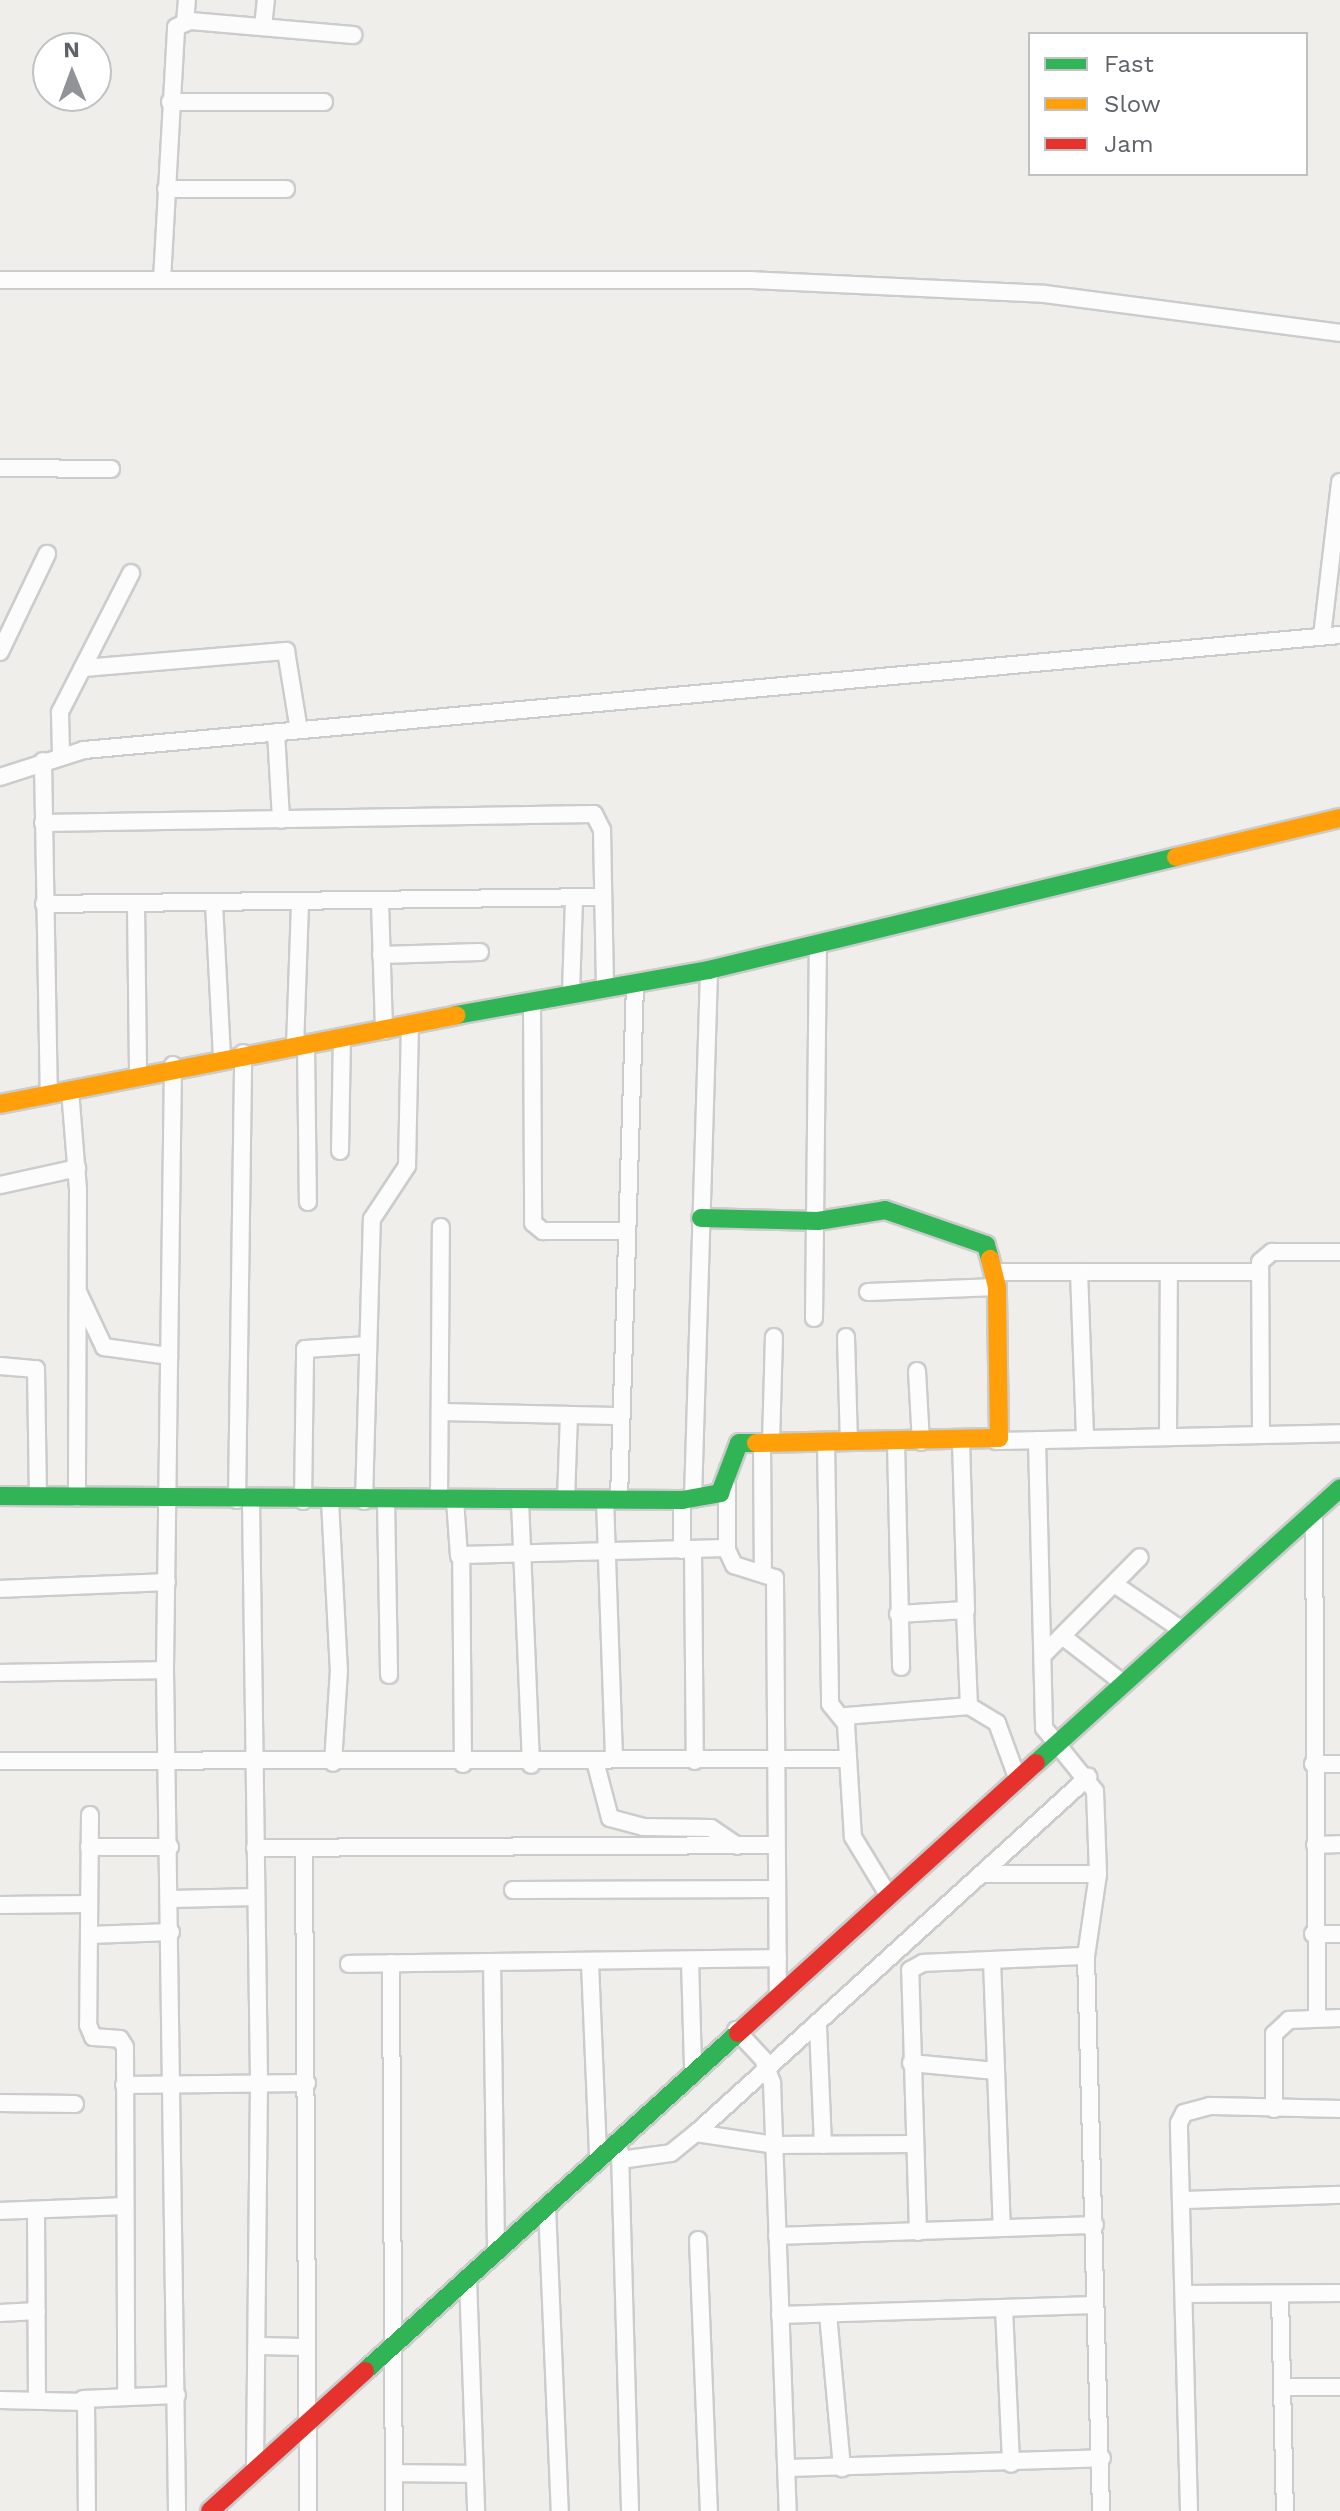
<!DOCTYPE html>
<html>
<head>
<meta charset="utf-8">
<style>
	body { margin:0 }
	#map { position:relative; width:1340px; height:2511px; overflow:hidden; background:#efeeea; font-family:"Work Sans",sans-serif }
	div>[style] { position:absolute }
	.roads { filter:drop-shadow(2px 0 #cbcccc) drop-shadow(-2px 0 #cbcccc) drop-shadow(0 2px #cbcccc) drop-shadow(0 -2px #cbcccc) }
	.street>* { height:16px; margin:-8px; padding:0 8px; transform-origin:8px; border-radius:8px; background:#fdfcfc }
	.fast>* { height:18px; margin:-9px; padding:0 9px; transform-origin:9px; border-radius:9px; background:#30b455 }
	.slow>* { height:18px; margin:-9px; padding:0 9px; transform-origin:9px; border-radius:9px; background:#ff9f0a }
	.jam>* { height:18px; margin:-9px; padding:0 9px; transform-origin:9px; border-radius:9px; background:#e5322d }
	span { translate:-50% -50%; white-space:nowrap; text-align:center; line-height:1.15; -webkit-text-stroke:6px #fff; paint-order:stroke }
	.legend { position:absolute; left:1028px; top:32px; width:280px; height:144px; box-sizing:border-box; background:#fff; border:2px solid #bfc1c3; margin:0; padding:10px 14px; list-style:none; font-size:24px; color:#5f6368 }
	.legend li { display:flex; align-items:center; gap:16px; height:40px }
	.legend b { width:40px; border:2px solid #bfc1c3 }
	.north { position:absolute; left:32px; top:32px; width:80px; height:80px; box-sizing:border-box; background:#fff; border:2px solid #bfc1c3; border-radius:50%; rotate:359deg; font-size:22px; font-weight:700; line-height:32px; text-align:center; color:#5f6368 }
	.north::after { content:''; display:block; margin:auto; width:28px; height:36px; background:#919496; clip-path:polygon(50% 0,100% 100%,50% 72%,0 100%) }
</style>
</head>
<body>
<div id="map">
	<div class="roads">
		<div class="street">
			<i style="left:185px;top:22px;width:22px;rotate:-85deg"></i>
			<i style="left:263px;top:27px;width:27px;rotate:-84deg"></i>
			<i style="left:170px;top:102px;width:154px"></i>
			<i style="left:166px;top:189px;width:120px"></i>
			<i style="left:0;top:280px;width:750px"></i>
			<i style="left:750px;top:280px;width:295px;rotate:2.7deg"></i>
			<i style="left:1045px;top:294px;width:298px;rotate:7.5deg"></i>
			<i style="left:162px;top:280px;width:253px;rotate:-86.8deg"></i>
			<i style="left:176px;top:27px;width:15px;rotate:-23deg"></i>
			<i style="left:190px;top:21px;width:164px;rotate:4.9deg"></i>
			<i style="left:0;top:468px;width:111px;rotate:0.5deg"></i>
			<i style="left:1322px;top:636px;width:155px;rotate:-83.3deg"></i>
			<i style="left:0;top:652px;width:109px;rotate:-64.4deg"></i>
			<i style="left:83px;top:668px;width:204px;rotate:-4.8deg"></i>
			<i style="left:286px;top:651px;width:80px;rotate:80.7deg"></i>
			<i style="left:276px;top:732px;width:88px;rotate:86.7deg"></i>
			<i style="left:61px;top:756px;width:44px;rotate:-91.3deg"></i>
			<i style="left:60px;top:712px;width:156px;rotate:-62.9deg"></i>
			<i style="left:43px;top:761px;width:334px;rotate:89deg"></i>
			<i style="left:0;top:777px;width:88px;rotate:-17.8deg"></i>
			<i style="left:84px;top:750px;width:1261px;rotate:-5.23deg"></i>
			<i style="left:43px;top:823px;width:551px;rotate:-0.94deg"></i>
			<i style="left:594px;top:814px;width:18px;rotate:63deg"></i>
			<i style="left:602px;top:830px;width:158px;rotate:88.9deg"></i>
			<i style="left:380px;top:902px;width:129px;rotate:88.2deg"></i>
			<i style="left:44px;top:904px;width:559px;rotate:-0.72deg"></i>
			<i style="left:214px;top:904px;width:152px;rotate:87deg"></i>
			<i style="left:136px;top:905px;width:167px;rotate:89.3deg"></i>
			<i style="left:381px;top:955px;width:99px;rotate:-1.7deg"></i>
			<i style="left:571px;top:994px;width:96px;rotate:-88.2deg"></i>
			<i style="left:532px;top:1002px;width:221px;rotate:89.7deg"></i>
			<i style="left:533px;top:1223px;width:13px;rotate:39deg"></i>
			<i style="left:543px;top:1231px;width:81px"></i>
			<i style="left:306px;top:1045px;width:157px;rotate:89.3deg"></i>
			<i style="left:295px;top:1047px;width:144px;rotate:-88deg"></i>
			<i style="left:173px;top:1065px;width:605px;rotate:90.76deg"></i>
			<i style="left:165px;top:1670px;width:841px;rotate:89.18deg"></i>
			<i style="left:70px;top:1090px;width:100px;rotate:85.4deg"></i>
			<i style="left:78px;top:1190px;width:308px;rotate:90.2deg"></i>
			<i style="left:340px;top:1151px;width:112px;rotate:-89deg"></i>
			<i style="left:0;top:1185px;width:79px;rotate:-12.4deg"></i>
			<i style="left:996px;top:1272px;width:262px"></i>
			<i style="left:1079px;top:1272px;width:167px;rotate:87.9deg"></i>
			<i style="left:868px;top:1292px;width:129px;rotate:-2.2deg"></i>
			<i style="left:79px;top:1294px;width:59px;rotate:64.7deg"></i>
			<i style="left:104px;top:1347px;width:66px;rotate:7.9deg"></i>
			<i style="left:814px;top:1318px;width:373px;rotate:-89.4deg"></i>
			<i style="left:846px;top:1337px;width:105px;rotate:88.4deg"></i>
			<i style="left:0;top:1366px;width:36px;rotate:5deg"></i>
			<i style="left:36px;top:1369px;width:128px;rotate:89.1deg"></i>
			<i style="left:917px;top:1371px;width:71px;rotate:86.8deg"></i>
			<i style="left:440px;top:1412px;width:178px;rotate:1.3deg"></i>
			<i style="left:1261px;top:1435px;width:173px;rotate:-90.3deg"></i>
			<i style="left:1260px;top:1262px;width:16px;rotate:-40deg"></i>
			<i style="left:1272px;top:1252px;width:68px"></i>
			<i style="left:1168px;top:1437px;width:164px;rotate:-89.7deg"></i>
			<i style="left:1037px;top:1440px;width:288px;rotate:88.6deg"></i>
			<i style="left:1044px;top:1728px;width:81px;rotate:51deg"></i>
			<i style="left:1095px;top:1791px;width:83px;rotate:87.9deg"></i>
			<i style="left:1098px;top:1874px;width:83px;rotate:98.3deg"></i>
			<i style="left:1086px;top:1956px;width:555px;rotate:88.45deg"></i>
			<i style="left:996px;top:1441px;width:344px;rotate:-1.3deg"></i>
			<i style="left:826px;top:1442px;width:262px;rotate:89.1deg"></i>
			<i style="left:830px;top:1704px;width:26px;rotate:51deg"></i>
			<i style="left:846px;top:1724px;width:113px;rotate:86.5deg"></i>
			<i style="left:853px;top:1837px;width:66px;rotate:58.7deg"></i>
			<i style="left:896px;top:1442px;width:225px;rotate:88.7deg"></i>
			<i style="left:762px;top:1443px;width:130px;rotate:89.6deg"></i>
			<i style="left:771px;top:1443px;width:106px;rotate:-88.4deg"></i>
			<i style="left:727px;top:1486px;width:63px;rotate:90deg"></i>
			<i style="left:693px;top:1498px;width:528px;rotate:-88.26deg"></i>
			<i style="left:439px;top:1499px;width:272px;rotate:-89.6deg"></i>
			<i style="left:619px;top:1499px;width:516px;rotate:-88.22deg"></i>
			<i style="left:237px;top:1500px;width:447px;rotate:-89.2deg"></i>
			<i style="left:251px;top:1500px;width:582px;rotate:89.21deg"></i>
			<i style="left:259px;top:2082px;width:387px;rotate:90.6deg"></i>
			<i style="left:386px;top:1500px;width:175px;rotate:89deg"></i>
			<i style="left:455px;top:1500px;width:56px;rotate:85.9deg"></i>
			<i style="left:566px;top:1500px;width:85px;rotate:-88deg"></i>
			<i style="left:605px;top:1500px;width:259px;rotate:88deg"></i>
			<i style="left:682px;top:1500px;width:50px;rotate:90deg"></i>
			<i style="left:303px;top:1501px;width:152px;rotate:-89.2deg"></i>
			<i style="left:305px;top:1349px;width:63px;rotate:-3.6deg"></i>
			<i style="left:330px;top:1501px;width:169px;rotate:87deg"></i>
			<i style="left:339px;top:1670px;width:93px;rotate:93.7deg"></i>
			<i style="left:364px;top:1501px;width:282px;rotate:-88.4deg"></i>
			<i style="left:372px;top:1219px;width:64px;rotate:-56.6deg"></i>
			<i style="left:407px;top:1166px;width:140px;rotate:-88.8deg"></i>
			<i style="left:520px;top:1501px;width:264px;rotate:87.6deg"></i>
			<i style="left:1314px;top:1511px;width:506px;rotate:89.66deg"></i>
			<i style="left:693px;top:1550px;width:211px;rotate:89.5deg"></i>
			<i style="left:1114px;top:1584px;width:82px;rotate:34.1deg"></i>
			<i style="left:0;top:1589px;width:167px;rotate:-2.4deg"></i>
			<i style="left:965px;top:1611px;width:95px;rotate:87.6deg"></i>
			<i style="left:969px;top:1706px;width:33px;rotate:31deg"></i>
			<i style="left:997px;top:1723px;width:61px;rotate:69.8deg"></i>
			<i style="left:898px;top:1614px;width:68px;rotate:-3.4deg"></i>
			<i style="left:966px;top:1610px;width:168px;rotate:-91.7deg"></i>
			<i style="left:1062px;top:1636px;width:77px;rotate:37.6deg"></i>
			<i style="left:1044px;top:1654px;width:136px;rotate:-45.3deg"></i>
			<i style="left:0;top:1673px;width:165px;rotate:-1deg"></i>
			<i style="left:845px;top:1716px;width:124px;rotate:-4.6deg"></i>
			<i style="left:0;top:1761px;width:845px;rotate:-0.14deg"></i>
			<i style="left:595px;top:1761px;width:59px;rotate:75.3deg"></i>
			<i style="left:610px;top:1818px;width:34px;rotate:15deg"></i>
			<i style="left:643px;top:1827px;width:68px;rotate:0.8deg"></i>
			<i style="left:711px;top:1828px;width:32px;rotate:34deg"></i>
			<i style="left:463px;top:1764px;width:209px;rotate:-90.5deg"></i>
			<i style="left:461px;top:1555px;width:265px;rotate:-1.5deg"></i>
			<i style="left:726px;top:1548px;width:19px;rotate:65deg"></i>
			<i style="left:734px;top:1565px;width:43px;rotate:17.6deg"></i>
			<i style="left:775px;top:1578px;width:416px;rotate:89.6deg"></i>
			<i style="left:1313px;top:1764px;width:27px"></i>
			<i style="left:90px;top:1815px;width:210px;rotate:90.5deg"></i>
			<i style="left:88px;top:2025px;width:13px;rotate:67deg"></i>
			<i style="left:93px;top:2037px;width:27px;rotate:4deg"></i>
			<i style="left:120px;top:2039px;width:9px;rotate:58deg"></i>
			<i style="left:125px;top:2047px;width:349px;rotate:89.8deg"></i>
			<i style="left:1315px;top:1845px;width:25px;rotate:-2deg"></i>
			<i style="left:89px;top:1847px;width:81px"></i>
			<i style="left:255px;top:1848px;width:521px;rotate:-0.33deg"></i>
			<i style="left:304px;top:1848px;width:663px;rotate:89.65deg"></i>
			<i style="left:985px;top:1874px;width:113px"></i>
			<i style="left:513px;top:1890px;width:264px;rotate:-0.2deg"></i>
			<i style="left:171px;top:1899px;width:85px;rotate:-1.3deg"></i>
			<i style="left:0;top:1905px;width:89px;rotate:-0.6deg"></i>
			<i style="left:1313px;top:1934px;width:27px"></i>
			<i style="left:89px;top:1935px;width:82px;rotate:-2.1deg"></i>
			<i style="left:690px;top:1960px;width:107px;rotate:88.4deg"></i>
			<i style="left:992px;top:1960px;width:268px;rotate:87.9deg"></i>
			<i style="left:492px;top:1962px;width:291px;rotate:89.2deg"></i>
			<i style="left:391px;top:1963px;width:548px;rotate:89.69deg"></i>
			<i style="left:590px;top:1963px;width:191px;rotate:87.6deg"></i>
			<i style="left:349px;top:1964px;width:429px;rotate:-0.8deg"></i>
			<i style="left:818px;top:2026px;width:119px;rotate:87.6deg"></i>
			<i style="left:736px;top:2030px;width:40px;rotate:47deg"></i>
			<i style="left:763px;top:2059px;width:26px;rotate:69deg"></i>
			<i style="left:772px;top:2083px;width:428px;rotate:87.9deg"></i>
			<i style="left:911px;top:2063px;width:85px;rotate:5.4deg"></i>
			<i style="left:124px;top:2085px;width:183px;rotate:-0.6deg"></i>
			<i style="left:0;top:2103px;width:75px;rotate:0.8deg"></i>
			<i style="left:1274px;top:2109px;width:75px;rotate:-90deg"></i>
			<i style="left:1274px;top:2034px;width:21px;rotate:-43deg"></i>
			<i style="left:1289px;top:2020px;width:51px;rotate:-2.2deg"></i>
			<i style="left:696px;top:2133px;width:79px;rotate:8.7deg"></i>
			<i style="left:774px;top:2145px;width:138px;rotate:-0.4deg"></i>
			<i style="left:620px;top:2152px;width:359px;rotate:88.4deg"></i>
			<i style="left:620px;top:2160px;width:51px;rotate:-7.8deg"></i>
			<i style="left:671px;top:2153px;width:32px;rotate:-39deg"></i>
			<i style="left:696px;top:2133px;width:530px;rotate:-42.24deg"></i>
			<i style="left:1186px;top:2200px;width:154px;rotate:-1.9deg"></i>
			<i style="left:547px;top:2206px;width:305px;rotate:87.6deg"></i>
			<i style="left:0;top:2211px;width:124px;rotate:-2.3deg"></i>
			<i style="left:36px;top:2211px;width:189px;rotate:89.7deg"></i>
			<i style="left:918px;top:2232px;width:262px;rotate:-91.7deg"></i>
			<i style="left:910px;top:1970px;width:15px;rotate:-28deg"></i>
			<i style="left:923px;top:1963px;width:163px;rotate:-2.5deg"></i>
			<i style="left:777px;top:2236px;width:318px;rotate:-2deg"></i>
			<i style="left:698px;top:2240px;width:271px;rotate:87.7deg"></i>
			<i style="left:468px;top:2278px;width:233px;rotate:88deg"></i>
			<i style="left:1187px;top:2294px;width:153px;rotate:-0.4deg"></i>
			<i style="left:1280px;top:2294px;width:217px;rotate:88.7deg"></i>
			<i style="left:1004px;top:2308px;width:156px;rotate:87.4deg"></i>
			<i style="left:0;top:2313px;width:37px;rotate:-3deg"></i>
			<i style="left:828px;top:2314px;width:155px;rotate:84.8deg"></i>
			<i style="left:780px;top:2315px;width:315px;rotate:-1.8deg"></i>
			<i style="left:257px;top:2346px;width:49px;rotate:1.2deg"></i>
			<i style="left:1284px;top:2387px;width:56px"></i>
			<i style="left:83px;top:2399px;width:94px;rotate:-2.4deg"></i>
			<i style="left:0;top:2400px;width:86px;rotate:1.3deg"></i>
			<i style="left:86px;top:2402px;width:109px;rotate:89.5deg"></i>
			<i style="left:788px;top:2468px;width:314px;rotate:-1.8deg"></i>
			<i style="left:394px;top:2473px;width:81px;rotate:0.7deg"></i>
			<i style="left:1189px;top:2511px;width:388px;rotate:-91.5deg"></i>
			<i style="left:1179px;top:2123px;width:11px;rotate:-63deg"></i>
			<i style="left:1184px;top:2113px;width:27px;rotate:-15deg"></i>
			<i style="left:1210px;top:2106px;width:130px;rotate:1.3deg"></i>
		</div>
		<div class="fast">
			<i style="left:456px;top:1015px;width:257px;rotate:-10.1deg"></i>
			<i style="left:709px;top:970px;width:480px;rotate:-13.6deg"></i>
			<i style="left:701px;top:1218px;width:117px;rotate:1.5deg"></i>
			<i style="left:818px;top:1221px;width:68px;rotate:-9.3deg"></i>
			<i style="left:885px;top:1210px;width:107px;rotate:19.1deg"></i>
			<i style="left:986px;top:1245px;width:15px;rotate:74deg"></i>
			<i style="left:0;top:1496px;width:682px;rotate:0.34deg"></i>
			<i style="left:682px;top:1500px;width:39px;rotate:-10deg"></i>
			<i style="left:720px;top:1493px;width:53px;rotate:-69.2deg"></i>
			<i style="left:739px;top:1443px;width:17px"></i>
			<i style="left:1036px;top:1763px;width:410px;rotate:-42.1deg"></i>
			<i style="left:365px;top:2371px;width:503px;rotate:-42.18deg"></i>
		</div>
		<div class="slow">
			<i style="left:1176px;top:857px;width:169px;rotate:-13.4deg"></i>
			<i style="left:0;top:1104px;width:465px;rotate:-11deg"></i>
			<i style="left:756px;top:1443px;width:243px;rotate:-1.2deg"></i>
			<i style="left:999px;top:1438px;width:151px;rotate:-90.8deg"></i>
			<i style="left:997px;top:1287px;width:29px;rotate:-104deg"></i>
		</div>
		<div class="jam">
			<i style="left:738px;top:2033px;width:402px;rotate:-42.2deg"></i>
			<i style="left:210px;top:2511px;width:209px;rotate:-42.1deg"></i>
		</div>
	</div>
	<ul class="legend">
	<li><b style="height:10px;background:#30b455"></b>Fast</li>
	<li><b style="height:10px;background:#ff9f0a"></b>Slow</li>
	<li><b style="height:10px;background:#e5322d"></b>Jam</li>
	</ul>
	<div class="north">N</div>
</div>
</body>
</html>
